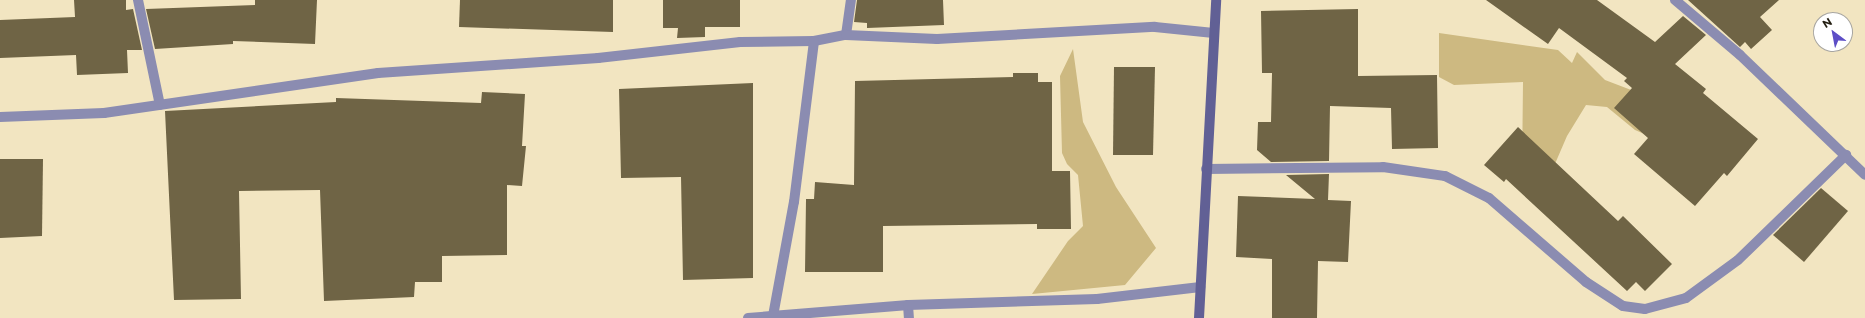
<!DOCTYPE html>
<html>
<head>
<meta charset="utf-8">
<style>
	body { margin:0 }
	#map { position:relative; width:1865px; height:318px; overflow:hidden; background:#f2e5c1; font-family:Montserrat,sans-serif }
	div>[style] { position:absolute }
	.green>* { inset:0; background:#cdb981 }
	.building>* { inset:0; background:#6f6445 }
	.street>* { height:10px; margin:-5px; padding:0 5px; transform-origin:5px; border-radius:5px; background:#8b8cb1 }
	.secondary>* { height:10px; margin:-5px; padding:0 5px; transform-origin:5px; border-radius:5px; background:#616095 }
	span { translate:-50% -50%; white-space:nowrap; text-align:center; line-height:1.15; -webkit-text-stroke:4px #fff; paint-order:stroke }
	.north { position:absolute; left:1813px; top:12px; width:40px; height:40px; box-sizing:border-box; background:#fff; border:1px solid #a7a5a0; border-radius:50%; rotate:328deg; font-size:11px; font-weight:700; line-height:16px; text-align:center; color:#231e11 }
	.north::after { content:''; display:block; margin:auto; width:14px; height:18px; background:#5d4ec6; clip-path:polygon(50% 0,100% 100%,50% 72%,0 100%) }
</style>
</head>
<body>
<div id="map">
	<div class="green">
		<i style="clip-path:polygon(1439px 33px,1558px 50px,1572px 63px,1577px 52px,1605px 80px,1660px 101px,1663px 142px,1635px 130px,1607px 107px,1586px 105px,1567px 136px,1548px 180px,1522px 172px,1523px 82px,1454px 85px,1439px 77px)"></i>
		<i style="clip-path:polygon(1073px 49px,1083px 122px,1116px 187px,1156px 248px,1125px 285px,1032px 294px,1068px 241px,1083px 226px,1078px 175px,1067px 164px,1062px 153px,1060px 76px)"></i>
	</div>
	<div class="building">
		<i style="clip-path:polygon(74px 0,126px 0,126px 10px,133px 9px,142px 50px,127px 50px,128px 73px,77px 75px,76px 55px,0 58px,0 20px,75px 17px)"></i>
		<i style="clip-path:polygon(255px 0,317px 0,315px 44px,233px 41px,233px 44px,155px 49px,146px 9px,255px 5px)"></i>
		<i style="clip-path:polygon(460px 0,613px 0,613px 32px,459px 27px)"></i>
		<i style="clip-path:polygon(663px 0,740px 0,740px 27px,705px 27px,705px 37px,677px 38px,678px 28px,663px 28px)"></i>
		<i style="clip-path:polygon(857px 0,943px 0,944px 25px,867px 28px,867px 23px,854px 22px)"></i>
		<i style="clip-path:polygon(1486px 0,1597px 0,1655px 42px,1683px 16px,1706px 35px,1675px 64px,1706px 89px,1703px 93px,1758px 139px,1727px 176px,1724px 173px,1695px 206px,1634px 154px,1648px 138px,1614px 108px,1632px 88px,1624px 81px,1627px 78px,1559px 28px,1548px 44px)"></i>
		<i style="clip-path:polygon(1688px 0,1779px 0,1760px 17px,1772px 30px,1751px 49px,1745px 42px,1740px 47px)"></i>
		<i style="clip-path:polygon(1358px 9px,1358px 76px,1437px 75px,1438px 148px,1392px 149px,1391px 108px,1330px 106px,1329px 161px,1271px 162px,1257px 150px,1258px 122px,1271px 122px,1272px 73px,1262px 73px,1261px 11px)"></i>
		<i style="clip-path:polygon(1114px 67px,1155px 67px,1153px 155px,1113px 155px)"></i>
		<i style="clip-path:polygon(1013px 73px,1038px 73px,1038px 82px,1052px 82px,1052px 171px,1070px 171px,1071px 229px,1037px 229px,1037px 224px,883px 226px,883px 272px,805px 272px,806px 199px,814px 199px,815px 182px,854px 185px,855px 81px,1013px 77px)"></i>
		<i style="clip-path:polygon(753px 83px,753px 278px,683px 280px,681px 177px,621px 178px,619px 89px)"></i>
		<i style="clip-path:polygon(482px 92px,525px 94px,522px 146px,526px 146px,522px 186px,507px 185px,507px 255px,442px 256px,442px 282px,415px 282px,414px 297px,324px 301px,320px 190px,239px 191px,241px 299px,174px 300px,165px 111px,336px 102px,336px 98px,481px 103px)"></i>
		<i style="clip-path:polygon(1518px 127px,1618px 221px,1623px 216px,1672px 264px,1645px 291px,1636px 282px,1627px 291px,1506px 179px,1504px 182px,1484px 165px)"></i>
		<i style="clip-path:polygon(0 159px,43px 159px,42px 236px,0 238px)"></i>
		<i style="clip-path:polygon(1329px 174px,1328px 200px,1351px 201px,1348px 262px,1318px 261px,1317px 318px,1272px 318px,1272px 259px,1236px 257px,1238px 196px,1315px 199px,1286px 175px)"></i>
		<i style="clip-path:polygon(1821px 188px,1848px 211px,1804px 262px,1773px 235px)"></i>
	</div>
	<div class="street">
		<i style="left:138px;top:0;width:107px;rotate:78.2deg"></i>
		<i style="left:1675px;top:0;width:85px;rotate:40.2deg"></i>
		<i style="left:1740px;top:55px;width:173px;rotate:43.8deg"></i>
		<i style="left:846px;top:35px;width:35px;rotate:-82deg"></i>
		<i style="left:0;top:117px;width:104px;rotate:-2.2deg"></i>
		<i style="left:104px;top:113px;width:277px;rotate:-8.3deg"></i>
		<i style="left:378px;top:73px;width:221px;rotate:-3.9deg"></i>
		<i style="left:598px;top:58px;width:143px;rotate:-6.4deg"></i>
		<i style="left:740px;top:42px;width:74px;rotate:-0.8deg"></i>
		<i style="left:814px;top:41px;width:33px;rotate:-11deg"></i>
		<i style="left:846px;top:35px;width:91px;rotate:2.5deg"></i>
		<i style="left:937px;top:39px;width:218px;rotate:-3.2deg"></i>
		<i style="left:1155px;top:27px;width:59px;rotate:5.8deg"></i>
		<i style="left:1206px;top:169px;width:177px;rotate:-0.6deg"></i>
		<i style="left:1383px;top:167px;width:63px;rotate:8.3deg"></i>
		<i style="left:1445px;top:176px;width:49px;rotate:26.6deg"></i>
		<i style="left:1489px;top:198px;width:128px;rotate:40.9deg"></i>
		<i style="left:1586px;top:282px;width:44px;rotate:33deg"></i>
		<i style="left:1623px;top:306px;width:22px;rotate:8deg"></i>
		<i style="left:1645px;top:309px;width:42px;rotate:-15deg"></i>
		<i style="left:1686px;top:298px;width:64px;rotate:-36.2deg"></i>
		<i style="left:1738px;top:260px;width:151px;rotate:-44.2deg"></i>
		<i style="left:908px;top:305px;width:13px;rotate:86deg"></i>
		<i style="left:773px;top:316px;width:116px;rotate:-79.6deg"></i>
		<i style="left:794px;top:202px;width:162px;rotate:-82.9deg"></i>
		<i style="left:748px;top:318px;width:161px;rotate:-4.6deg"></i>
		<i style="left:908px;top:305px;width:189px;rotate:-1.8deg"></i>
		<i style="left:1097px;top:299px;width:104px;rotate:-6.6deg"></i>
	</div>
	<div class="secondary">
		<i style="left:1199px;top:318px;width:318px;rotate:-86.9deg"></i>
	</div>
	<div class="north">N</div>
</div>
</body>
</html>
